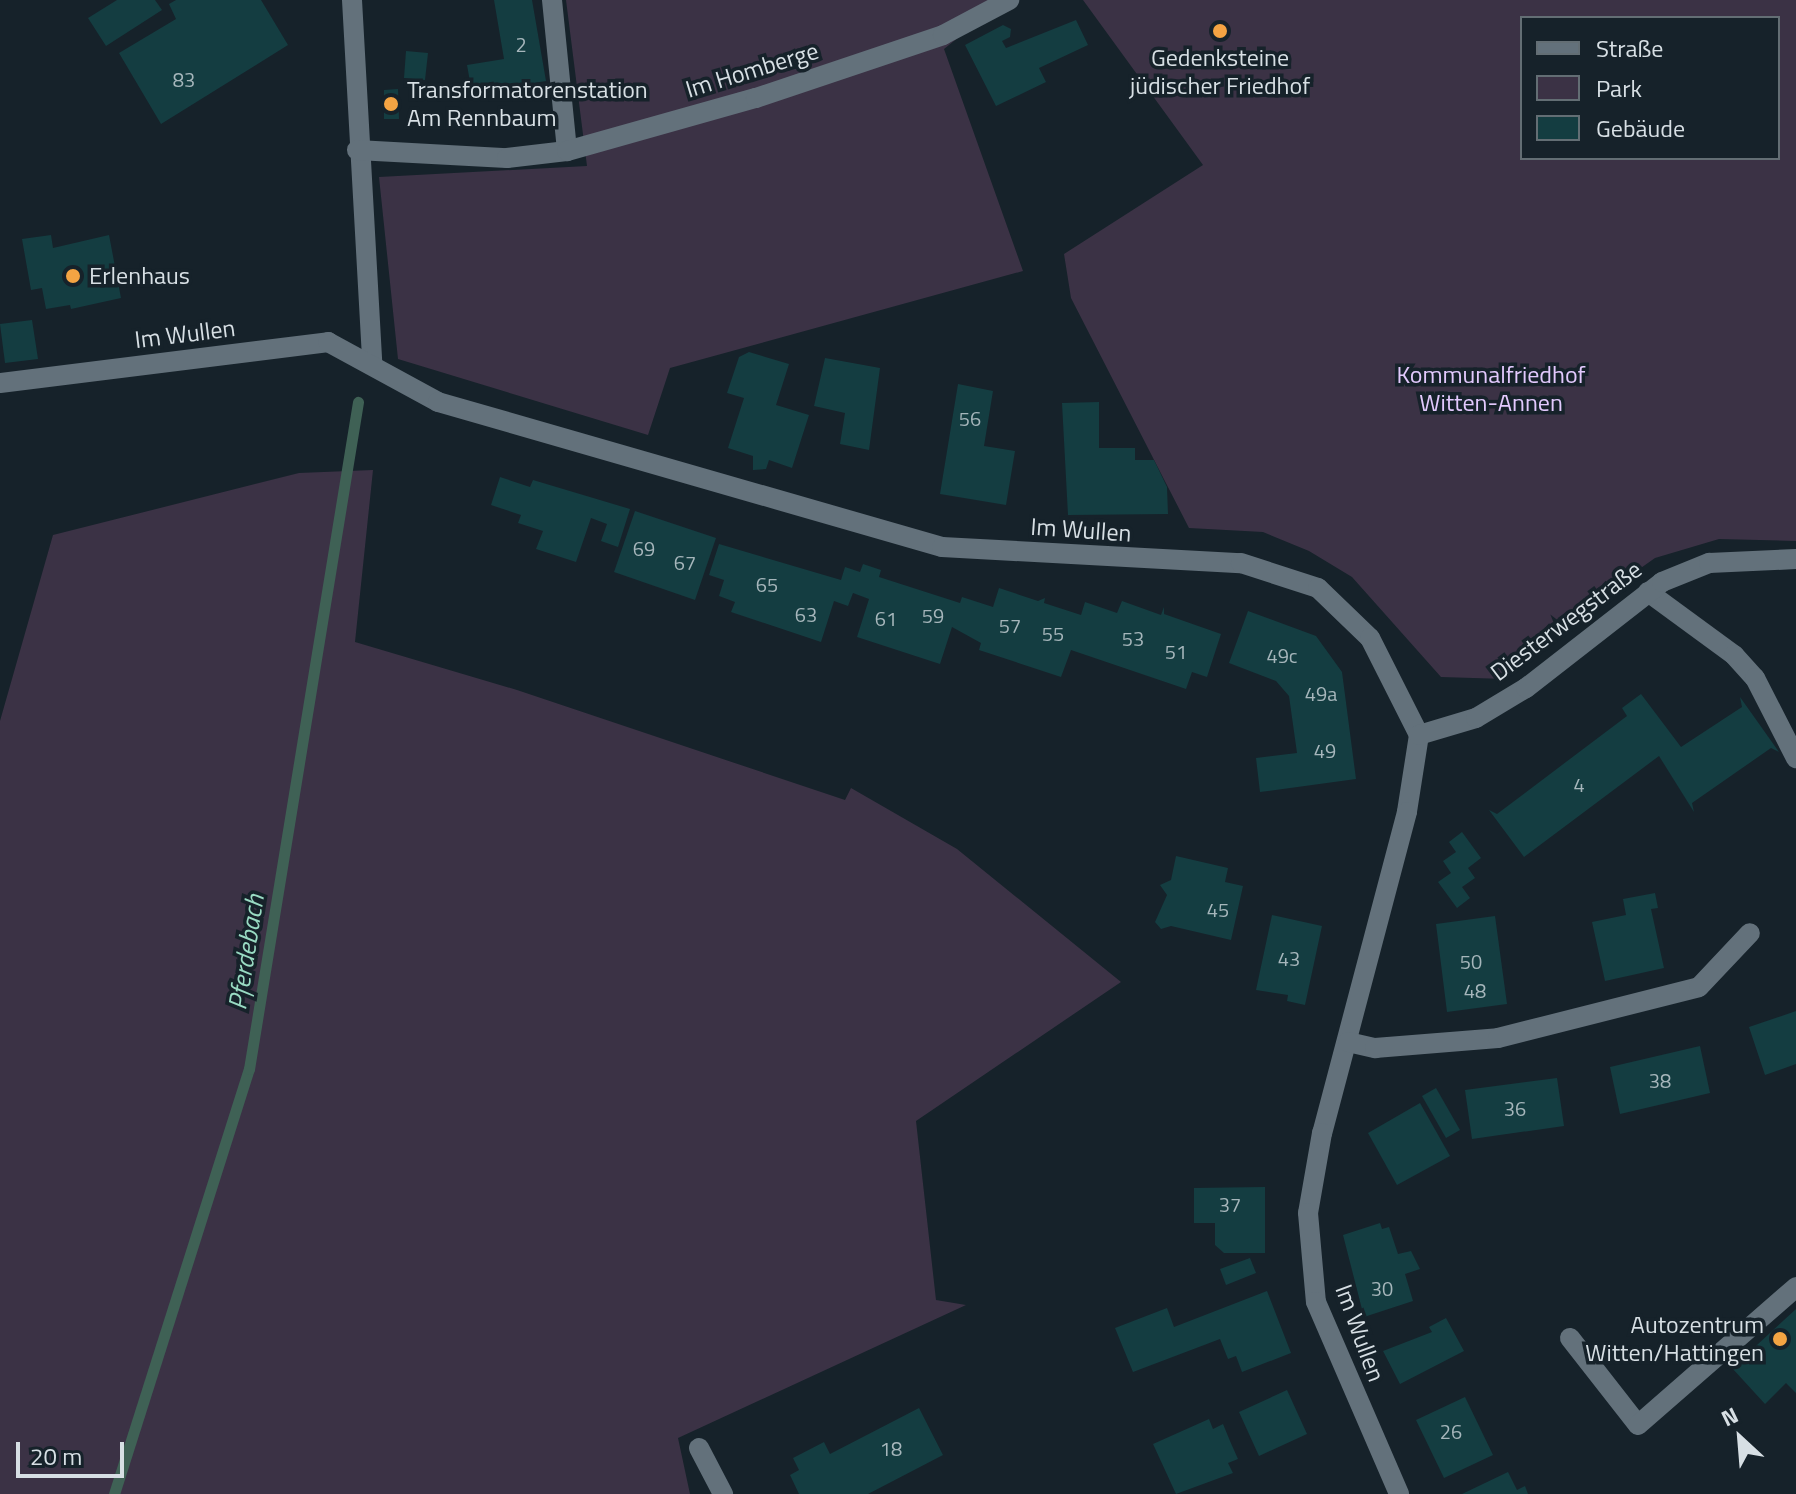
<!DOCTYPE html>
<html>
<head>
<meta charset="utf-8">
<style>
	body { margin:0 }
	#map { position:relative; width:1796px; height:1494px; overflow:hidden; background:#16222a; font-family:"Titillium Web",sans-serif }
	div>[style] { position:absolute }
	.green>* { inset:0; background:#3b3245 }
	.stream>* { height:11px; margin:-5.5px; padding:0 5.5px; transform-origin:5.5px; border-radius:5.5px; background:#3f6155 }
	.building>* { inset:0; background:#143d41 }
	.service>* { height:20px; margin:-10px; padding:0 10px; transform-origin:10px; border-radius:10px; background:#63717b }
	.minor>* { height:20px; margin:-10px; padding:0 10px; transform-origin:10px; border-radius:10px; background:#63717b }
	.dots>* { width:22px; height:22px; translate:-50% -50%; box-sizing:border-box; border:4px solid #16222a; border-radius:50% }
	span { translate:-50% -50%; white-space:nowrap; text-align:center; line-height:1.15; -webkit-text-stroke:7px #16222a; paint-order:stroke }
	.number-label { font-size:20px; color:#a6b6bb }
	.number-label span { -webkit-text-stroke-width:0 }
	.poi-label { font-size:24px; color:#d7dfe4 }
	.left { translate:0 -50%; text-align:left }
	.right { translate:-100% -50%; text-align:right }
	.street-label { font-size:24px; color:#d7dfe4 }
	.park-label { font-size:24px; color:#e2c9fd }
	.water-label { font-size:26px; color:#99dbc3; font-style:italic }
	.legend { position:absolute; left:1520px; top:16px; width:260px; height:144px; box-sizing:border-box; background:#16222a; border:2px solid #636e74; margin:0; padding:10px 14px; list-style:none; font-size:24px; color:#d7dfe4 }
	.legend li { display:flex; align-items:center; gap:16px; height:40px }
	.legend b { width:40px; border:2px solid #636e74 }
	.north { position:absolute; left:1700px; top:1398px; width:80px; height:80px; -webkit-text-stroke:6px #16222a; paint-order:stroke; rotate:334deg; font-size:22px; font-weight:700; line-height:32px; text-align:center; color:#d7dfe4 }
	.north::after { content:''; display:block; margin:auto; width:28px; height:36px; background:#d7dfe4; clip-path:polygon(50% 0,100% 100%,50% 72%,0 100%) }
	.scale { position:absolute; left:16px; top:1442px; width:108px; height:36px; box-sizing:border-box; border:4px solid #d7dfe4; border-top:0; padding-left:10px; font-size:24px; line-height:28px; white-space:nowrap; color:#d7dfe4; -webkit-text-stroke:6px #16222a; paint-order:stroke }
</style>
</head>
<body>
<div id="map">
	<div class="green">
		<i style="clip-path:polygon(566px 0,1005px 0,944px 49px,1023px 271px,670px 368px,648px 435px,398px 359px,379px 177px,587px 166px)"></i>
		<i style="clip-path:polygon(evenodd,1083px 0,1796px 0,1796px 541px,1719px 539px,1655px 558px,1567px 620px,1506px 679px,1441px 677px,1352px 577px,1309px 551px,1263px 532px,1189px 528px,1071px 298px,1064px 254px,1203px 165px,1083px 0,1522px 18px,1778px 18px,1778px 158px,1522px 158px,1522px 18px)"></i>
		<i style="clip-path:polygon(373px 470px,355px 642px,517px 690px,845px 800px,851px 788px,957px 849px,1121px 982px,916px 1121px,936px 1300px,966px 1305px,678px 1438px,690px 1494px,0 1494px,0 721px,53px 535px,299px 473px)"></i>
	</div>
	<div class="stream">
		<i style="left:114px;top:1494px;width:446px;rotate:-72.4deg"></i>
		<i style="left:249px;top:1069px;width:676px;rotate:-80.72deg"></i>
	</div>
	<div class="building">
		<i style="clip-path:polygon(117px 0,155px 0,162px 10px,106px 46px,88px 18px)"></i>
		<i style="clip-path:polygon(176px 0,261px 0,288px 45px,161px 124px,119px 53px,176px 19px,169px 4px)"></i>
		<i style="clip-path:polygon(494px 0,532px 0,546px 81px,472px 93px,467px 65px,504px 59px)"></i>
		<i style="clip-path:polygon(1076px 20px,1088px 45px,1039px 68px,1046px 82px,996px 106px,965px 45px,1003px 25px,1011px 29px,1010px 37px,1002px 41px,1006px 48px)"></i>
		<i style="clip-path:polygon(406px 51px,428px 53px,425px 80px,404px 78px)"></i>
		<i style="clip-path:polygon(398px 89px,399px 119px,384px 119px,384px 90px)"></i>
		<i style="clip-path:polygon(51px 235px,53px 248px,109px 235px,121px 298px,71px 309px,70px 305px,46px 309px,42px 288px,31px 290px,22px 239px)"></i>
		<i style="clip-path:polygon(32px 320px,38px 359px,5px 363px,0 324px)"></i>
		<i style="clip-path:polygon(749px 352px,789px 364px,776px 405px,809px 415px,792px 468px,769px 460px,766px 469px,753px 470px,753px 456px,728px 448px,744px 398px,727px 393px,739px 357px)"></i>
		<i style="clip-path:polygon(825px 358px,880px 368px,869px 450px,840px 444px,845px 413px,814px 406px)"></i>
		<i style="clip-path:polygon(958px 384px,993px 391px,984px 446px,1015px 451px,1006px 505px,940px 494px)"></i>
		<i style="clip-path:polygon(1099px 402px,1099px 448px,1135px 448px,1135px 460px,1154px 460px,1167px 487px,1168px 514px,1068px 515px,1062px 403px)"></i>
		<i style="clip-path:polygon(500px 477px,530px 487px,533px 480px,630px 509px,618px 547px,601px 541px,607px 524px,591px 518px,576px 562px,536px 549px,543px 531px,518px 523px,521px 515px,491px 505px)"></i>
		<i style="clip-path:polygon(635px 511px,716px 538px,695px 600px,614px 572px)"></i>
		<i style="clip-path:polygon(719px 544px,841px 580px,845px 567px,860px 572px,863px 564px,881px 570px,879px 577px,960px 603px,962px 597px,993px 607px,999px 588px,1038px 601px,1045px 598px,1044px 603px,1081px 615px,1085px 602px,1117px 613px,1122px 601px,1161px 615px,1164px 607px,1164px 614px,1221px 634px,1207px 677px,1192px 672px,1186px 689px,1071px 650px,1061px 677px,979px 650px,981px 643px,952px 627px,940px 664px,857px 637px,869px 599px,853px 593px,848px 606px,834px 601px,821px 642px,731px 612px,735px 602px,719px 596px,724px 580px,709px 575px)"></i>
		<i style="clip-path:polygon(1248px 611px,1316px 636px,1342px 672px,1356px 779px,1260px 792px,1256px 758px,1297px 753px,1289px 696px,1276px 681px,1229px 663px)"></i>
		<i style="clip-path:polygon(1641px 694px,1681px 747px,1742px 707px,1740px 697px,1779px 752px,1771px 748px,1692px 803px,1694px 812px,1659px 756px,1524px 857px,1489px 810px,1497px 814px,1627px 716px,1622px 708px)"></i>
		<i style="clip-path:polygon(1462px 832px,1481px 858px,1468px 868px,1475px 878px,1462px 887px,1470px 898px,1457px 908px,1438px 882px,1451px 873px,1443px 861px,1456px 852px,1449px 842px)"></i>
		<i style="clip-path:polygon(1176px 856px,1228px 868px,1225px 882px,1243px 886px,1231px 940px,1171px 926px,1161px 929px,1155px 922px,1167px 895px,1160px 885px,1171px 880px)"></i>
		<i style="clip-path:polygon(1655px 893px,1658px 908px,1651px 909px,1664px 968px,1605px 981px,1592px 922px,1626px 915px,1623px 899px)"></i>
		<i style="clip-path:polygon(1272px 915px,1322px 926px,1305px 1005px,1287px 1001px,1288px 995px,1256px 990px)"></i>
		<i style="clip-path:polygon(1495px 916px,1507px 1004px,1447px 1012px,1436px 924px)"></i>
		<i style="clip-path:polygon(1796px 1011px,1796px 1064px,1765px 1075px,1749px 1027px)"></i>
		<i style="clip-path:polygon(1700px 1046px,1710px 1093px,1620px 1114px,1610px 1067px)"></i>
		<i style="clip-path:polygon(1557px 1078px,1564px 1126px,1472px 1139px,1465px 1090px)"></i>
		<i style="clip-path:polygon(1436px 1088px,1460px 1130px,1446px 1138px,1422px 1096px)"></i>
		<i style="clip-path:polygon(1420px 1103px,1450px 1156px,1397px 1185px,1368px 1133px)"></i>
		<i style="clip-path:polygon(1265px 1187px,1265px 1253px,1224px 1253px,1215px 1245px,1215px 1223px,1194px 1223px,1194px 1188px)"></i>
		<i style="clip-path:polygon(1380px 1223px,1382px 1229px,1389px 1227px,1398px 1254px,1411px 1251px,1420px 1269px,1405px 1274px,1413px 1301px,1364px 1317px,1343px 1235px)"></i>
		<i style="clip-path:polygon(1250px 1258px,1256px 1273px,1226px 1285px,1220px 1269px)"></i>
		<i style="clip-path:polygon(1267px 1291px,1291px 1353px,1242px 1372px,1236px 1356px,1228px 1359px,1220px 1339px,1133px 1372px,1115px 1328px,1167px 1308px,1174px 1327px)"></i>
		<i style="clip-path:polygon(1796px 1309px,1796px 1393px,1786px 1383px,1765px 1404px,1732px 1368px)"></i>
		<i style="clip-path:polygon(1446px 1318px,1464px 1351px,1400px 1384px,1383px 1351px,1432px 1332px,1429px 1327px)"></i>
		<i style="clip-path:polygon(1287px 1390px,1307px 1434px,1259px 1456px,1239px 1412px)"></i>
		<i style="clip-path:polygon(1465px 1397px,1493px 1455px,1444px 1478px,1416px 1420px)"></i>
		<i style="clip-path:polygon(919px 1408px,943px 1455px,868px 1494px,799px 1494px,790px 1475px,799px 1470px,793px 1458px,824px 1442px,830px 1454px)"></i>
		<i style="clip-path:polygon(1209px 1419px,1213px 1429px,1223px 1424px,1230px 1441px,1238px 1459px,1228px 1463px,1233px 1473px,1176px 1494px,1153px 1444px)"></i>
		<i style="clip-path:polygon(1508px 1472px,1517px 1490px,1525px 1486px,1528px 1494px,1462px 1494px)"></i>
	</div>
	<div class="service">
		<i style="left:1648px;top:592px;width:107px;rotate:36.2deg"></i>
		<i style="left:1734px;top:655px;width:31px;rotate:48deg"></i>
		<i style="left:1755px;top:678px;width:90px;rotate:62.9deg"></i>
		<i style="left:1570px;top:1338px;width:110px;rotate:52deg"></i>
		<i style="left:1638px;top:1425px;width:210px;rotate:-41.1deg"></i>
	</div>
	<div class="minor">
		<i style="left:352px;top:0;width:364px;rotate:86.8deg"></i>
		<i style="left:552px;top:0;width:152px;rotate:84.3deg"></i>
		<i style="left:357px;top:150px;width:150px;rotate:3.1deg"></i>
		<i style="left:507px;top:158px;width:60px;rotate:-6.7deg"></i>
		<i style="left:567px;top:151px;width:196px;rotate:-15.7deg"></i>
		<i style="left:756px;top:98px;width:197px;rotate:-18.6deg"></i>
		<i style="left:943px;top:35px;width:75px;rotate:-27.9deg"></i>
		<i style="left:0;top:383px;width:331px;rotate:-7.1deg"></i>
		<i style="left:328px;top:342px;width:125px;rotate:28.6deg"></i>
		<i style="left:438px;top:402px;width:524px;rotate:16.05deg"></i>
		<i style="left:942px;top:547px;width:299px;rotate:3.1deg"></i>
		<i style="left:1241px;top:563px;width:81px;rotate:18deg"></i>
		<i style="left:1318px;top:588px;width:72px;rotate:43.9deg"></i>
		<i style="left:1370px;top:638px;width:109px;rotate:63.2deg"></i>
		<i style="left:1419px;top:735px;width:78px;rotate:98.9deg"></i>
		<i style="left:1407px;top:812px;width:332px;rotate:104.8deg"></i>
		<i style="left:1322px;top:1133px;width:81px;rotate:99.9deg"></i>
		<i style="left:1308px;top:1213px;width:89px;rotate:84.9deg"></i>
		<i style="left:1316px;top:1302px;width:209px;rotate:66.6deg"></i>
		<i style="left:1419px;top:735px;width:59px;rotate:-16.6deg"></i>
		<i style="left:1476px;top:718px;width:58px;rotate:-31deg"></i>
		<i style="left:1526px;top:688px;width:172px;rotate:-37.9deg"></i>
		<i style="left:1662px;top:582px;width:51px;rotate:-22deg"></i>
		<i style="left:1709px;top:563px;width:87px;rotate:-2.6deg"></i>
		<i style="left:1348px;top:1042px;width:28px;rotate:13deg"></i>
		<i style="left:1375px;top:1048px;width:123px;rotate:-4.6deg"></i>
		<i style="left:1498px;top:1038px;width:207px;rotate:-14.2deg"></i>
		<i style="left:1699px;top:987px;width:74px;rotate:-46.6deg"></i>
		<i style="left:699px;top:1448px;width:52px;rotate:62.4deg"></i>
	</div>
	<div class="dots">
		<i style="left:1220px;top:31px;background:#f4a443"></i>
		<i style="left:391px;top:104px;background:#f4a443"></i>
		<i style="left:73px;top:276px;background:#f4a443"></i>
		<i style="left:1780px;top:1339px;background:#f4a443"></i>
	</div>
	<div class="number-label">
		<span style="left:521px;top:44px">2</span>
		<span style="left:184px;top:79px">83</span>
		<span style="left:970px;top:418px">56</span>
		<span style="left:644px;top:548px">69</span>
		<span style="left:685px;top:562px">67</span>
		<span style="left:767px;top:584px">65</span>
		<span style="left:806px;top:614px">63</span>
		<span style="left:933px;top:615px">59</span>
		<span style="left:886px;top:618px">61</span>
		<span style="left:1010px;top:625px">57</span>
		<span style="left:1053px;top:633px">55</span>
		<span style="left:1133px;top:638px">53</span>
		<span style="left:1176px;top:651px">51</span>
		<span style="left:1282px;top:655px">49c</span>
		<span style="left:1321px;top:693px">49a</span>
		<span style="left:1325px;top:750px">49</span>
		<span style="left:1579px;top:784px">4</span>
		<span style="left:1218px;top:909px">45</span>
		<span style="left:1289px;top:958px">43</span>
		<span style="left:1471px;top:961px">50</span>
		<span style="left:1475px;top:990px">48</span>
		<span style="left:1660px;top:1080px">38</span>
		<span style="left:1515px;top:1108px">36</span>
		<span style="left:1230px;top:1204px">37</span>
		<span style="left:1382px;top:1288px">30</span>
		<span style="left:1451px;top:1431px">26</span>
		<span style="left:891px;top:1448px">18</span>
	</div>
	<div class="poi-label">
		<span style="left:1220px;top:72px">Gedenksteine<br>jüdischer Friedhof</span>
		<span class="left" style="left:407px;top:104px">Transformatorenstation<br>Am Rennbaum</span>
		<span class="left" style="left:89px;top:276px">Erlenhaus</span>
		<span class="right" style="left:1764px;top:1339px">Autozentrum<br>Witten/Hattingen</span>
	</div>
	<div class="street-label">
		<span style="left:752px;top:70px;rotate:-17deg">Im Homberge</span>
		<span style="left:185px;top:334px;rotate:-7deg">Im Wullen</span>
		<span style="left:1081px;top:530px;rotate:4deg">Im Wullen</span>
		<span style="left:1566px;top:621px;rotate:-37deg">Diesterwegstraße</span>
		<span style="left:1360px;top:1333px;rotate:70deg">Im Wullen</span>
	</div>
	<div class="park-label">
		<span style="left:1491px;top:389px">Kommunalfriedhof<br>Witten-Annen</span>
	</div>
	<div class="water-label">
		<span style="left:246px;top:952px;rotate:-81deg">Pferdebach</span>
	</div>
	<ul class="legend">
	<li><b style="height:10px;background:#63717b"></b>Straße</li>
	<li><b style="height:22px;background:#3b3245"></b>Park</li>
	<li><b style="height:22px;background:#143d41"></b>Gebäude</li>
	</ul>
	<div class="north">N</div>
	<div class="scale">20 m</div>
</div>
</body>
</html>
